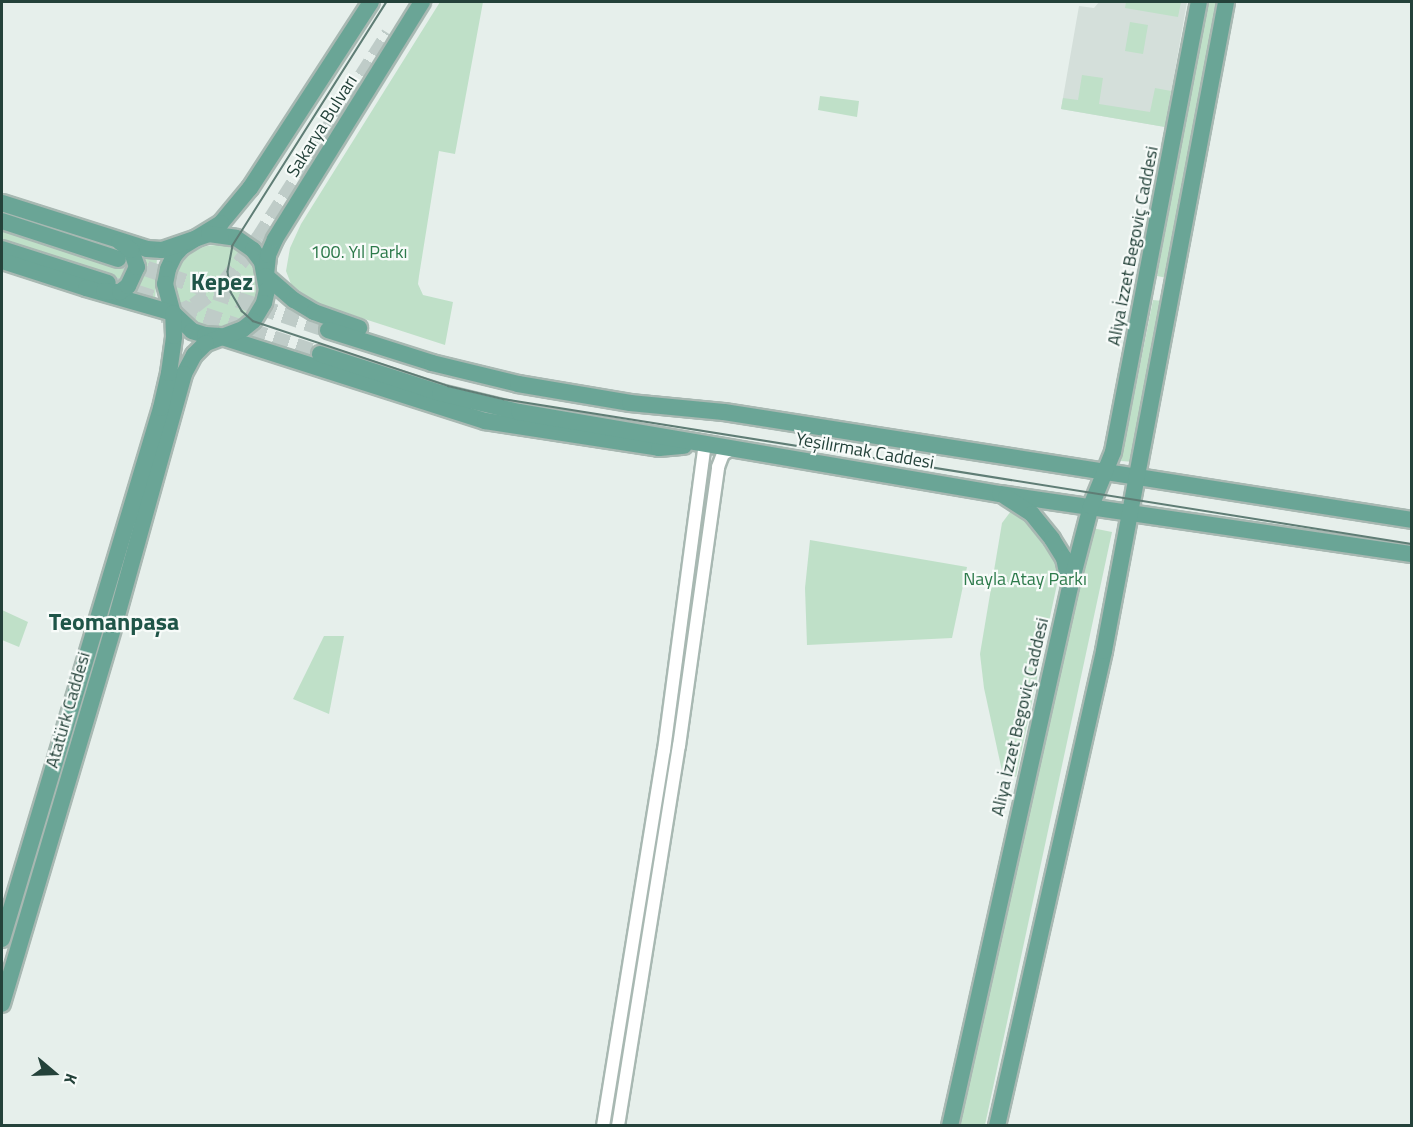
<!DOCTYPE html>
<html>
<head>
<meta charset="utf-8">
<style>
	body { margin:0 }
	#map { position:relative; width:1413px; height:1127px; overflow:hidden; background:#e6efeb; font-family:"Titillium Web",sans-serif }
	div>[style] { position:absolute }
	.built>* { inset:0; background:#d4dfda }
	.green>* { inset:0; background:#bfe0c8 }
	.round { border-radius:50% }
	.major-tunnel>* { height:16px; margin-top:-8px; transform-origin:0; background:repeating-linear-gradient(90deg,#bfccc8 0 16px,transparent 0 24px) }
	.roads { filter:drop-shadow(2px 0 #a8b8b2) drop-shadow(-2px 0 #a8b8b2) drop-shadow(0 2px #a8b8b2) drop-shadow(0 -2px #a8b8b2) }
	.minor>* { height:12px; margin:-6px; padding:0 6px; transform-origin:6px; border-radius:6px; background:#fff }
	.major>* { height:16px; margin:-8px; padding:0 8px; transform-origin:8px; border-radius:8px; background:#6aa596 }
	.tram>* { height:1.5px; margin:-0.75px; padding:0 0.75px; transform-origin:0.75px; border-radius:0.75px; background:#5f7d75 }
	span { translate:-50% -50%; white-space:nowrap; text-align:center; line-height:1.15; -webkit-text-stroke:4.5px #f7fbf9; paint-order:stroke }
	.street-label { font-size:18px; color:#24423a }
	.park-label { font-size:18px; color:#2d7a4b }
	.district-label { font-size:24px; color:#1f5548; font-weight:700 }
	.frame { position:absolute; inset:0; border:3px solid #24423a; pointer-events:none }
	.north { position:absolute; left:24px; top:1043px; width:60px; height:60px; -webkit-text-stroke:4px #f7fbf9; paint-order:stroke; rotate:109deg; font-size:16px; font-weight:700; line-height:24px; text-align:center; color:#24423a }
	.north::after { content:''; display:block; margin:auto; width:21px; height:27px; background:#24423a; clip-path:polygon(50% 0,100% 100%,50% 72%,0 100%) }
</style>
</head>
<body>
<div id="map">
	<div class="built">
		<i style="clip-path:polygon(1099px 2px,1187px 2px,1165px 127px,1061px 109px,1079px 6px,1094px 8px)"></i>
	</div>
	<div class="green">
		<i style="clip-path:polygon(440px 2px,483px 2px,455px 154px,439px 151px,419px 276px,418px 284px,423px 295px,453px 302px,445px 345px,315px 303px,291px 284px,286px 271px,290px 248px,301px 224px)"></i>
		<i style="clip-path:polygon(1126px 2px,1181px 2px,1178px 17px,1125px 8px)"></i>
		<i style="clip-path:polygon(1208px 2px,1219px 2px,1167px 278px,1157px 276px)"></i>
		<i style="clip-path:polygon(1130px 22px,1148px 25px,1143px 54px,1125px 51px)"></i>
		<i style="clip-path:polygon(1082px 75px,1103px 78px,1099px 104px,1150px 112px,1155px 88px,1171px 91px,1165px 127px,1061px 109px,1063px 98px,1078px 100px)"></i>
		<i style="clip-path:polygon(820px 96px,859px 101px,857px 117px,818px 110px)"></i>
		<i style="clip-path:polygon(2px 222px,108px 257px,112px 245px,129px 256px,130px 273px,116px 288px,103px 273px,2px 240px)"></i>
		<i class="round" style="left:175px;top:245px;width:82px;height:82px"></i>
		<i style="clip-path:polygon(140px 254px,157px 256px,155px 304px,127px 294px)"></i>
		<i style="clip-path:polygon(1153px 300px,1163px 301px,1134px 462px,1121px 461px)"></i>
		<i style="clip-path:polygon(1011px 511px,1041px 535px,1060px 570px,1016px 777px,1002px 771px,984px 688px,980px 654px,1002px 523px)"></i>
		<i style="clip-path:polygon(1092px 528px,1112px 532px,985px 1125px,959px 1126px)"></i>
		<i style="clip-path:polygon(810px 540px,967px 567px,952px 638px,807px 645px,805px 588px)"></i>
		<i style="clip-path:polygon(2px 610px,28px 622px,19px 647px,2px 640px)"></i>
		<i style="clip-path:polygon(324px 636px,344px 636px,329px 714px,293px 699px)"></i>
	</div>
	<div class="major-tunnel">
		<i style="left:124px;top:261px;width:215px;rotate:18.7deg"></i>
		<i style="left:114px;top:285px;width:217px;rotate:18.5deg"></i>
		<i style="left:160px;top:315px;width:15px;rotate:-8deg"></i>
		<i style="left:175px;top:313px;width:20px;rotate:-20deg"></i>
		<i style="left:194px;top:306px;width:39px;rotate:-38deg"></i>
		<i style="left:225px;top:282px;width:56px;rotate:-52.3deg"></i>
		<i style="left:259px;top:238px;width:242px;rotate:-57.5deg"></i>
	</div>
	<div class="roads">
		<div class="minor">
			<i style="left:603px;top:1126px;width:381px;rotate:-80.8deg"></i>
			<i style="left:664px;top:750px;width:309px;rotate:-82.4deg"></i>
			<i style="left:618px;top:1126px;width:385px;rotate:-80.9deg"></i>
			<i style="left:679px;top:746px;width:282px;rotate:-82deg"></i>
			<i style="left:718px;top:467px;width:14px;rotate:-69deg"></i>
			<i style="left:723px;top:454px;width:13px;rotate:-29deg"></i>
		</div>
		<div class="major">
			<i style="left:371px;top:2px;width:222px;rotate:123deg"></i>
			<i style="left:250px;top:188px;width:45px;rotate:129.6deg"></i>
			<i style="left:221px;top:223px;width:46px;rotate:148.4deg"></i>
			<i style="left:182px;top:247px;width:12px;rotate:132deg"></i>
			<i style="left:174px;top:256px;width:14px;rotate:115deg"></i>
			<i style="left:168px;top:269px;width:15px;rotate:101deg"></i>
			<i style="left:165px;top:284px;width:30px;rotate:75deg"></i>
			<i style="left:173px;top:313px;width:26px;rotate:43deg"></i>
			<i style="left:192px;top:331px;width:14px;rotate:17deg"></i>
			<i style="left:205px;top:335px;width:14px;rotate:4deg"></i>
			<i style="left:219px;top:336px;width:279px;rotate:17.7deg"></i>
			<i style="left:485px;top:421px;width:176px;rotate:8.8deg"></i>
			<i style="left:659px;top:448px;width:25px;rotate:-5deg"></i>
			<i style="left:2px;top:203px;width:152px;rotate:17.6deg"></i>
			<i style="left:147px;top:249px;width:15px;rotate:4deg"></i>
			<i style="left:162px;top:250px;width:50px;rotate:-18.8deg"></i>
			<i style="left:209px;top:234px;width:27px;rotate:8deg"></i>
			<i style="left:236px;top:238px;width:21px;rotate:35deg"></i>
			<i style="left:253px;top:250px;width:15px;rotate:53deg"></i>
			<i style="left:262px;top:262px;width:28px;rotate:80deg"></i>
			<i style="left:267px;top:290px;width:13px;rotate:103deg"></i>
			<i style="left:264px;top:303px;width:21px;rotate:121deg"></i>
			<i style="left:253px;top:321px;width:13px;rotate:141deg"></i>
			<i style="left:243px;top:329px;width:40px;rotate:159deg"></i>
			<i style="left:206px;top:343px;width:17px;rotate:135deg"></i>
			<i style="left:194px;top:355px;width:21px;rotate:118deg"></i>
			<i style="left:184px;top:374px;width:257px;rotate:105.5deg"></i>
			<i style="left:115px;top:622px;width:398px;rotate:106.5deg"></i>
			<i style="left:2px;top:221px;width:122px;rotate:18.1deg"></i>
			<i style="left:2px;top:249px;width:111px;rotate:17.8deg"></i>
			<i style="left:2px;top:261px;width:88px;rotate:17.8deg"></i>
			<i style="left:86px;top:288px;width:91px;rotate:16deg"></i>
			<i style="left:266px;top:275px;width:20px;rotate:-84deg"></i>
			<i style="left:268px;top:255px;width:17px;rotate:-66deg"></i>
			<i style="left:275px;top:239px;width:279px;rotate:-58.2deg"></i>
			<i style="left:266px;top:276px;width:37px;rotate:41deg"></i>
			<i style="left:294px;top:300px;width:23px;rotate:31deg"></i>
			<i style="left:314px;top:312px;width:48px;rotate:19.6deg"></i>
			<i style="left:104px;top:291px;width:16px;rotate:4deg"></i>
			<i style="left:120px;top:292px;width:10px;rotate:-37deg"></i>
			<i style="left:128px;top:286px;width:21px;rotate:-65deg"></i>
			<i style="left:137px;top:267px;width:18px;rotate:-109deg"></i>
			<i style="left:131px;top:250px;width:14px;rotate:-144deg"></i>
			<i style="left:328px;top:330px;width:109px;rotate:17.6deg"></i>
			<i style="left:432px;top:363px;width:89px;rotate:13.7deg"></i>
			<i style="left:518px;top:384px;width:114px;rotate:9.6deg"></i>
			<i style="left:630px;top:403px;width:94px;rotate:5.5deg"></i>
			<i style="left:724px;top:412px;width:696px;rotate:8.92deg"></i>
			<i style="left:320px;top:354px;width:126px;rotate:18deg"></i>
			<i style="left:440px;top:393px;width:81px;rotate:13.5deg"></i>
			<i style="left:519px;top:412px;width:488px;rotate:9.7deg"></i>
			<i style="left:1000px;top:494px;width:416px;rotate:8.3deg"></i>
			<i style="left:1006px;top:497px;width:31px;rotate:33deg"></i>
			<i style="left:1032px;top:514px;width:32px;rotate:51deg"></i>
			<i style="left:1052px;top:539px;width:22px;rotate:58deg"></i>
			<i style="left:1064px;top:558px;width:25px;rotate:78deg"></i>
			<i style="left:2px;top:939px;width:554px;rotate:-73.33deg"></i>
			<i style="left:161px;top:408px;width:36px;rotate:-77deg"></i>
			<i style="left:169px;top:373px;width:37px;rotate:-82deg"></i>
			<i style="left:174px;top:336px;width:23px;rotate:-92deg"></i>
			<i style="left:950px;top:1126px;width:552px;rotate:-77.45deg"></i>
			<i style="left:1070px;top:587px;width:84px;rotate:-75.5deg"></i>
			<i style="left:1091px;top:506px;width:58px;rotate:-67.8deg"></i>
			<i style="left:1113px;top:452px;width:458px;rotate:-79.2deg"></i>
			<i style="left:997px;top:1126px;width:487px;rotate:-77.3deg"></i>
			<i style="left:1104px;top:651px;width:660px;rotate:-79.35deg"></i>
		</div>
	</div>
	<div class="tram">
		<i style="left:387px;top:2px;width:289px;rotate:122.3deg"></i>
		<i style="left:233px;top:246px;width:26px;rotate:101deg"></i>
		<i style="left:228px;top:272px;width:20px;rotate:81deg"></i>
		<i style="left:231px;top:292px;width:22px;rotate:60deg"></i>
		<i style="left:242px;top:311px;width:15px;rotate:42deg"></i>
		<i style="left:253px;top:321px;width:206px;rotate:18.4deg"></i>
		<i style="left:448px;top:386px;width:57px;rotate:13.3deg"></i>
		<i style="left:503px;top:399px;width:920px;rotate:9.06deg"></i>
	</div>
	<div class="street-label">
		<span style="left:322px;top:126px;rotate:-58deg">Sakarya Bulvarı</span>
		<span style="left:1133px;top:246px;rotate:-79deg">Aliya İzzet Begoviç Caddesi</span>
		<span style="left:865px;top:451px;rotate:10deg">Yeşilırmak Caddesi</span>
		<span style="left:68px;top:710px;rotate:-74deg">Atatürk Caddesi</span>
		<span style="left:1020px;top:717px;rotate:-77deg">Aliya İzzet Begoviç Caddesi</span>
	</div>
	<div class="park-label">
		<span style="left:359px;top:252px">100. Yıl Parkı</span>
		<span style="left:1025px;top:579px">Nayla Atay Parkı</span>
	</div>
	<div class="district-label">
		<span style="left:222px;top:282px">Kepez</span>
		<span style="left:114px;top:622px">Teomanpaşa</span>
	</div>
	<div class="frame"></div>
	<div class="north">K</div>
</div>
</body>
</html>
